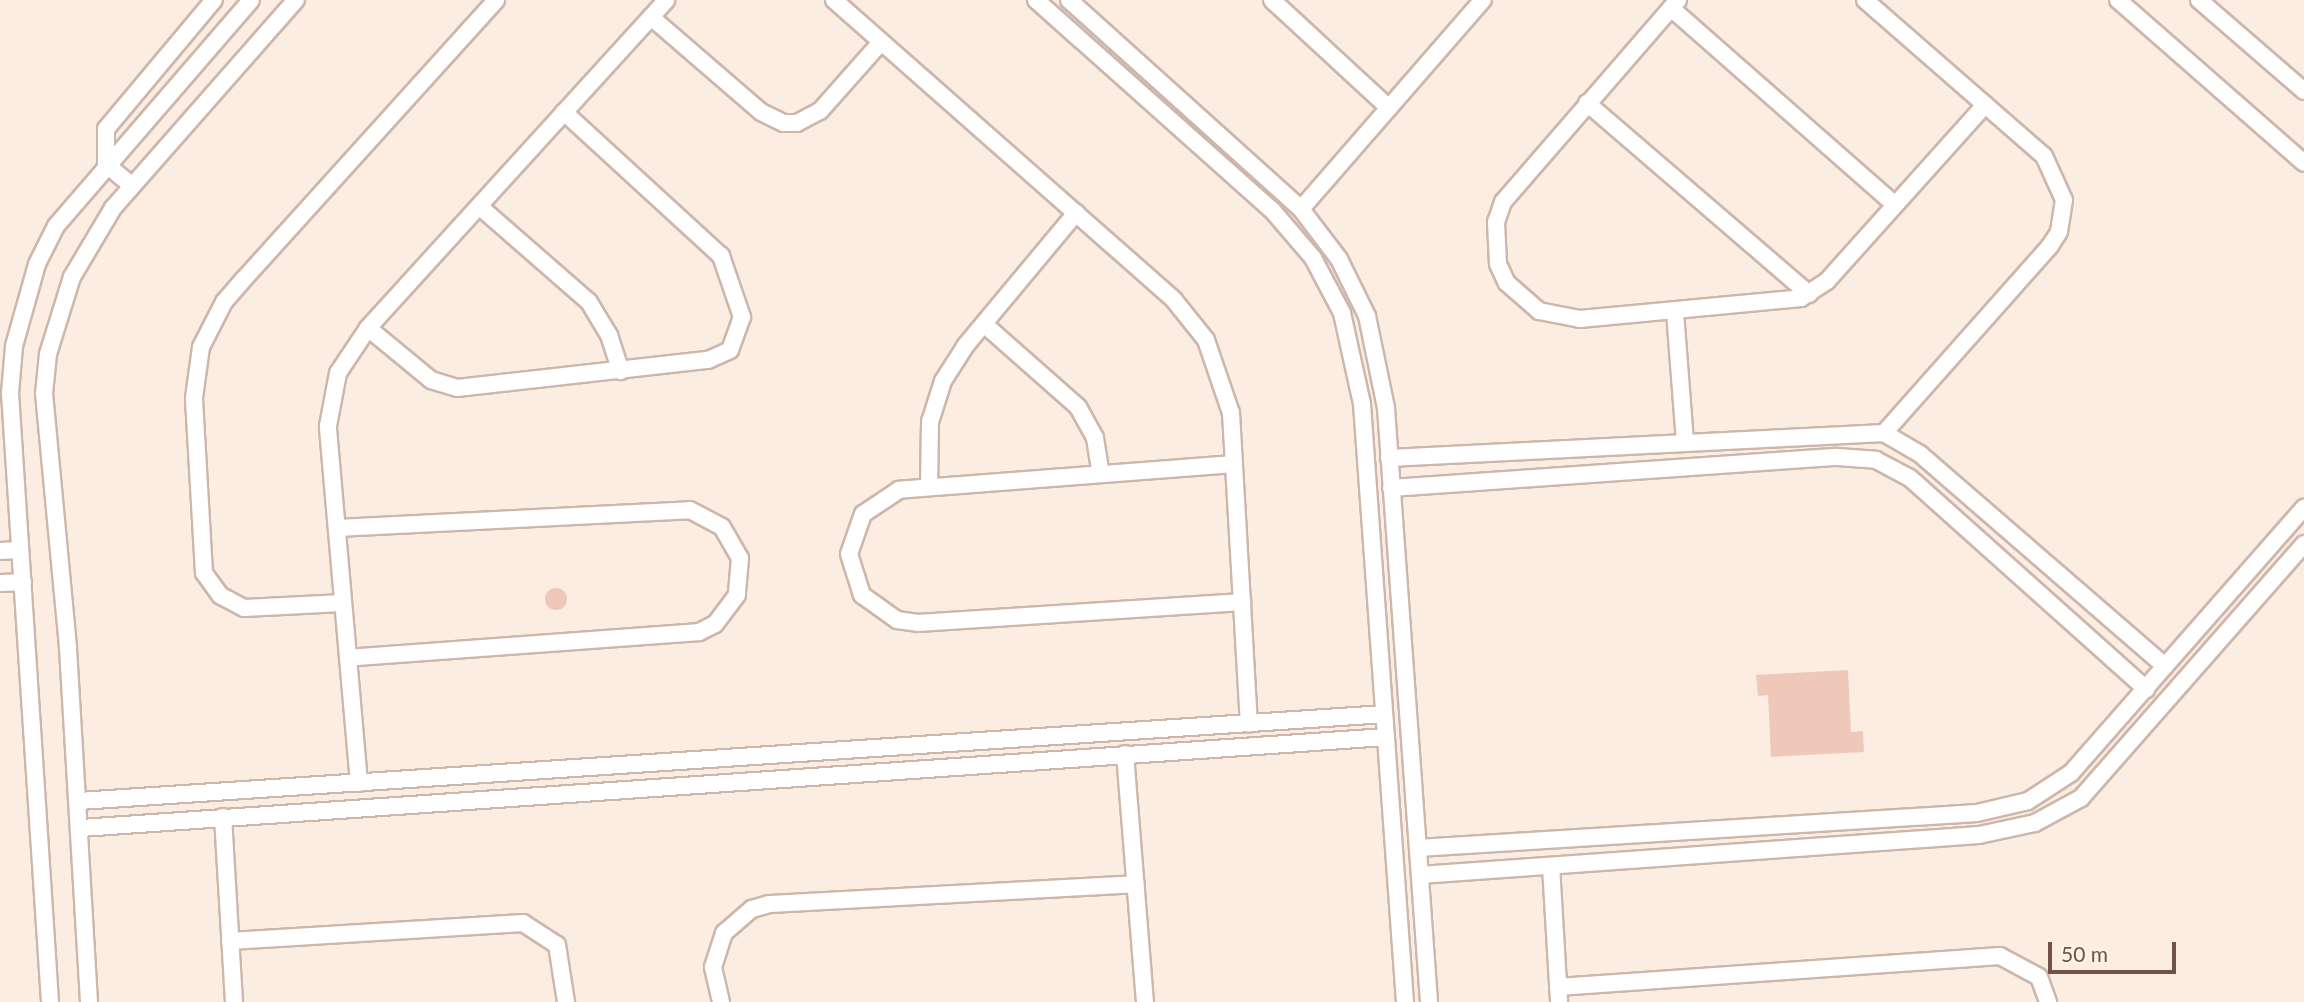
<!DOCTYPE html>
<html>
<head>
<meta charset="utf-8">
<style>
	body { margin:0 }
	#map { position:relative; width:2304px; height:1002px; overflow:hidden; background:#fbede1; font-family:Lato,sans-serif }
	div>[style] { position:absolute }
	.building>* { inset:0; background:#efc8ba }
	.round { border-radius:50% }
	.roads { filter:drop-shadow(2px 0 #cdb6ab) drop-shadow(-2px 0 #cdb6ab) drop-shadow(0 2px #cdb6ab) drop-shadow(0 -2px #cdb6ab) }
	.minor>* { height:16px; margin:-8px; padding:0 8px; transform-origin:8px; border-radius:8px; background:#fff }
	span { translate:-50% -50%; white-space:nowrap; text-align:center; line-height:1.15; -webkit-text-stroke:7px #fef2e6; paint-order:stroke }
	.scale { position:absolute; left:2048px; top:942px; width:128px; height:32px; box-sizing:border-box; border:4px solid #705249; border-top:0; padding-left:9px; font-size:21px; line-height:24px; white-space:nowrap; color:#705249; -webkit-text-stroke:5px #fef2e6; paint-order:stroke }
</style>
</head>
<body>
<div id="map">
	<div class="building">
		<i class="round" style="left:545px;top:588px;width:22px;height:22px"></i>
		<i style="clip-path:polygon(1848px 670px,1851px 732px,1863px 731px,1864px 752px,1771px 757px,1768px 695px,1758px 696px,1756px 675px)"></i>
	</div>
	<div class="roads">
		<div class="minor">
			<i style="left:834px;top:0;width:453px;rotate:41.4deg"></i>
			<i style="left:1174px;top:300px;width:51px;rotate:51.3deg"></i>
			<i style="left:1206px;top:340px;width:77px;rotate:71.1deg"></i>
			<i style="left:1231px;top:413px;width:311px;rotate:86.7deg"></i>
			<i style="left:1036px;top:0;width:316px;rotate:41.7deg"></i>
			<i style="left:1272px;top:210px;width:63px;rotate:49.5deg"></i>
			<i style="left:1313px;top:258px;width:62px;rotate:62.2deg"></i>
			<i style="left:1342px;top:313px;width:93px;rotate:77.6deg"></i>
			<i style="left:1362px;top:404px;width:600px;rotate:85.89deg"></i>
			<i style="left:1069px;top:0;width:312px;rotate:42deg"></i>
			<i style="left:1301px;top:209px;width:63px;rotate:52.8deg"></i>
			<i style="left:1339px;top:259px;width:64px;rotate:63.8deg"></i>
			<i style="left:1367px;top:316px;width:94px;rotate:78.3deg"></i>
			<i style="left:1386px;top:408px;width:596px;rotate:85.86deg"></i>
			<i style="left:1272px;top:0;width:159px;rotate:42.7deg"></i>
			<i style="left:1678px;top:0;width:267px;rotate:130.9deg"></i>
			<i style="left:1503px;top:202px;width:21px;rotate:109deg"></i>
			<i style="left:1496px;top:222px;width:42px;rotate:87.3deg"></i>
			<i style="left:1498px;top:264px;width:21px;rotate:65deg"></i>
			<i style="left:1507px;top:283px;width:43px;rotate:41.2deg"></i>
			<i style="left:1539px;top:311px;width:42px;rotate:11deg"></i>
			<i style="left:1580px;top:319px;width:222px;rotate:-5.4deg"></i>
			<i style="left:1801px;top:298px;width:31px;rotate:-33deg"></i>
			<i style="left:1827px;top:281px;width:237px;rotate:-48.1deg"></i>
			<i style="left:1865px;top:0;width:237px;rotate:41.1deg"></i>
			<i style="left:2044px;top:156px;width:48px;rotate:65.6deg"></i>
			<i style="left:2064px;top:200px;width:32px;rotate:99deg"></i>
			<i style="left:2059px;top:232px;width:17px;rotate:123deg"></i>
			<i style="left:2050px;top:246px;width:250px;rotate:131.6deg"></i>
			<i style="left:2118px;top:0;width:247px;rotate:41.2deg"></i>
			<i style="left:2199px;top:0;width:139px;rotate:40.9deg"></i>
			<i style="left:1671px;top:8px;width:298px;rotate:41.3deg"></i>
			<i style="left:651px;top:17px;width:145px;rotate:40.8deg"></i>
			<i style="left:761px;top:112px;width:25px;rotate:26deg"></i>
			<i style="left:784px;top:123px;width:13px"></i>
			<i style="left:797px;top:123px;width:26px;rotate:-28deg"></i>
			<i style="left:820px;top:111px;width:92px;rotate:-48.5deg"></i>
			<i style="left:1587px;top:103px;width:293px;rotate:40.7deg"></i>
			<i style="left:131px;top:185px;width:33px;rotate:-140deg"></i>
			<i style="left:106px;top:164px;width:35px;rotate:-90deg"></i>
			<i style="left:106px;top:129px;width:168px;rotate:-50.1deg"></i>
			<i style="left:479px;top:206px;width:146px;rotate:41.1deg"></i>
			<i style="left:589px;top:302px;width:39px;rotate:59deg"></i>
			<i style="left:609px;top:335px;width:38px;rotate:72deg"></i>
			<i style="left:1301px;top:209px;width:277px;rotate:-49deg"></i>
			<i style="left:1675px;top:312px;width:129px;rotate:85.6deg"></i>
			<i style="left:984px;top:324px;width:125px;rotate:41.4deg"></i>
			<i style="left:1078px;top:407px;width:35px;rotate:61deg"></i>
			<i style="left:1095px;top:438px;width:36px;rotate:81deg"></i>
			<i style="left:368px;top:328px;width:82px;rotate:39.5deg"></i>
			<i style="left:431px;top:380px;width:27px;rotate:17deg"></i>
			<i style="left:457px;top:388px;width:253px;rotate:-6.4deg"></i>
			<i style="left:708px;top:360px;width:24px;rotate:-24deg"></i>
			<i style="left:730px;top:350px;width:35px;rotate:-70deg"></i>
			<i style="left:742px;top:317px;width:65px;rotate:-109deg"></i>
			<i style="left:721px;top:256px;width:213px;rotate:-137.5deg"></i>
			<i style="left:1389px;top:458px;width:496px;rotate:-2.9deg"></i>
			<i style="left:1884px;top:433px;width:42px;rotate:30.3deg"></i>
			<i style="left:1920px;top:454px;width:324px;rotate:40.9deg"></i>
			<i style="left:1234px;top:464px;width:336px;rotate:175.6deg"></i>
			<i style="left:899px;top:490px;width:43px;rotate:146.3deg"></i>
			<i style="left:863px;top:514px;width:42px;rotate:109.3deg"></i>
			<i style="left:849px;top:554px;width:43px;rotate:72.4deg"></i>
			<i style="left:862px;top:595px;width:43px;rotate:35.5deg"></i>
			<i style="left:897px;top:620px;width:21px;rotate:8deg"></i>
			<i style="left:918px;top:623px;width:325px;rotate:-3.7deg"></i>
			<i style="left:929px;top:486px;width:64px;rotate:-89.1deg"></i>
			<i style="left:930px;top:422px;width:43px;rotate:-72.4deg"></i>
			<i style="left:943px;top:381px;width:43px;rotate:-57.4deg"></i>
			<i style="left:966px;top:345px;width:172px;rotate:-50.2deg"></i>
			<i style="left:1391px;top:488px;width:447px;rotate:-4deg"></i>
			<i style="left:1837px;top:457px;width:39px;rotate:4deg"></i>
			<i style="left:1876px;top:460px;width:38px;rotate:28deg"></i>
			<i style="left:1910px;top:478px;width:317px;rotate:41.8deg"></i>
			<i style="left:337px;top:528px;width:353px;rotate:-2.9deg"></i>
			<i style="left:690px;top:510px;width:36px;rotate:28deg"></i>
			<i style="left:722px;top:527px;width:36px;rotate:60deg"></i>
			<i style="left:740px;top:558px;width:37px;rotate:95deg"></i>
			<i style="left:737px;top:595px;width:36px;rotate:127deg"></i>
			<i style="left:715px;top:624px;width:18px;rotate:153deg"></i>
			<i style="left:699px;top:632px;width:352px;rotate:175.8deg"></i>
			<i style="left:0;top:551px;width:20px;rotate:-3deg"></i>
			<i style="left:0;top:583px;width:23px;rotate:-2deg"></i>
			<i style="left:343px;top:603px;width:99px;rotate:177.1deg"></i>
			<i style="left:244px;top:608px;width:27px;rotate:-152deg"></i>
			<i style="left:220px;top:595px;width:27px;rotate:-126deg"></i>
			<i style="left:204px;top:573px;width:175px;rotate:-93.3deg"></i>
			<i style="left:194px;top:398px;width:51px;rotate:-82.2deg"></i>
			<i style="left:201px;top:347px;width:51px;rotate:-62.9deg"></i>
			<i style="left:224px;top:302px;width:30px;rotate:-49deg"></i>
			<i style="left:244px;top:279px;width:376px;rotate:-47.9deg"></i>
			<i style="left:1125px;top:754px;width:249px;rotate:85.4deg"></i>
			<i style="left:359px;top:783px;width:358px;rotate:-95deg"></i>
			<i style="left:328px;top:426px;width:54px;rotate:-79.3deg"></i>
			<i style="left:338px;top:373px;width:54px;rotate:-56.3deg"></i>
			<i style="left:368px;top:328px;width:443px;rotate:-47.7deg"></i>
			<i style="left:79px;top:801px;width:1308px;rotate:-3.81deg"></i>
			<i style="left:223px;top:817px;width:185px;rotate:86.6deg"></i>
			<i style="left:81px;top:828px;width:1308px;rotate:-3.99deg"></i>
			<i style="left:1418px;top:848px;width:560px;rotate:-3.58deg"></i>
			<i style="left:1977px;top:813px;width:52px;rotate:-13.2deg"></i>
			<i style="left:2028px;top:801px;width:51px;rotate:-33.1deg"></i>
			<i style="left:2071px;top:773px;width:353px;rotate:-48.7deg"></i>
			<i style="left:1551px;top:866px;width:136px;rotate:86.6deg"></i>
			<i style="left:1420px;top:875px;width:560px;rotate:-4.09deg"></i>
			<i style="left:1979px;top:835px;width:57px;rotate:-12.1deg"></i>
			<i style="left:2035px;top:823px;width:52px;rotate:-28.5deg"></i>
			<i style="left:2081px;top:798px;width:338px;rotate:-48.7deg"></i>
			<i style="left:230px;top:941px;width:294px;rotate:-3.5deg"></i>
			<i style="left:523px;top:923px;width:40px;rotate:32.9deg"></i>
			<i style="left:557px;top:945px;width:58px;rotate:81deg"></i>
			<i style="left:1558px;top:987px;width:443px;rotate:-4deg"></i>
			<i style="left:2000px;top:956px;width:44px;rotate:28.3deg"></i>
			<i style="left:2039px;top:977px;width:27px;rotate:70deg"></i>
			<i style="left:50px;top:1002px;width:610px;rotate:-93.76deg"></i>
			<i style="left:10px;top:393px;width:47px;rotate:-85.1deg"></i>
			<i style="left:14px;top:346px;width:85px;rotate:-74.3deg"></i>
			<i style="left:37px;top:264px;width:42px;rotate:-63.4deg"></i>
			<i style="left:56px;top:226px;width:298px;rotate:-49.2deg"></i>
			<i style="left:89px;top:1002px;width:356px;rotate:-93.4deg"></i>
			<i style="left:68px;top:647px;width:254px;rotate:-95.4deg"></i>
			<i style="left:44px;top:394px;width:40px;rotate:-84.3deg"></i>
			<i style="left:48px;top:354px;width:81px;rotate:-72.7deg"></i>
			<i style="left:72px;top:277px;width:80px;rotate:-59.3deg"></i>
			<i style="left:113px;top:208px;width:277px;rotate:-48.7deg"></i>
			<i style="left:721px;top:1002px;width:36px;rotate:-103deg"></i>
			<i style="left:713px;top:967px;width:36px;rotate:-72deg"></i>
			<i style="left:724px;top:933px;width:37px;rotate:-41deg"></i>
			<i style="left:752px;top:909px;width:18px;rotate:-16deg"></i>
			<i style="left:769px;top:904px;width:367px;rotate:-3.1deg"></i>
		</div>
	</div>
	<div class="scale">50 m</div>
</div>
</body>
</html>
